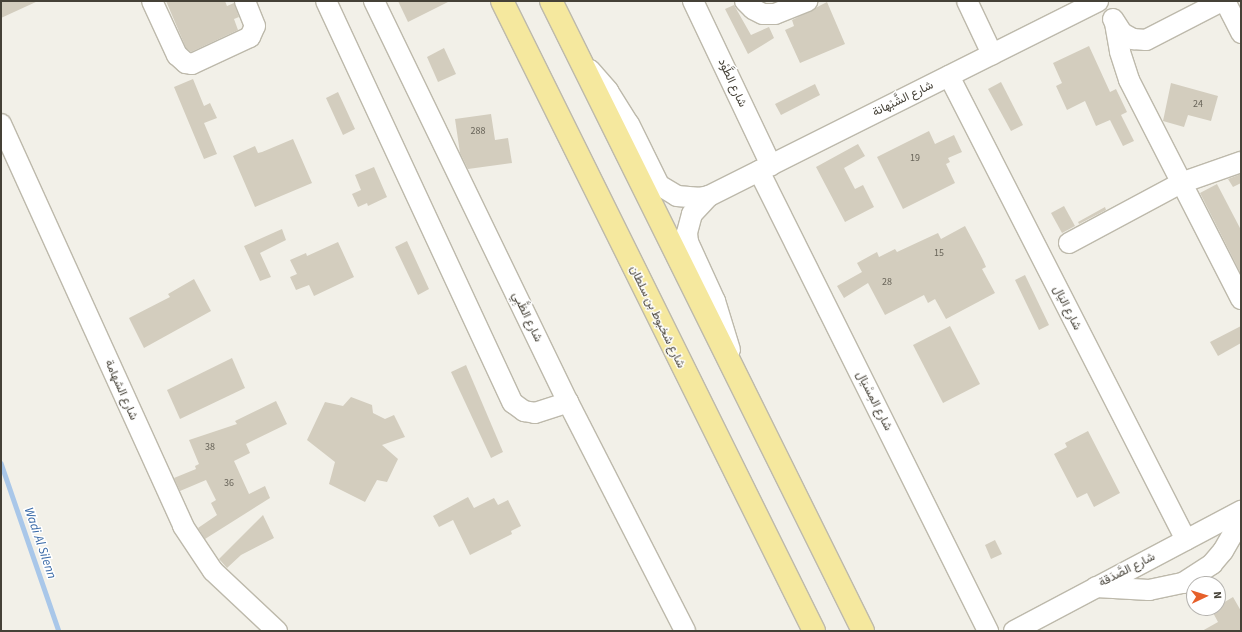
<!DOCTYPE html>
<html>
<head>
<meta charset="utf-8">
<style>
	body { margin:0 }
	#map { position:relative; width:1242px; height:632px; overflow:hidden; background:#f2f0e8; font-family:"Source Sans 3",Vazirmatn,sans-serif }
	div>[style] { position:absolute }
	.stream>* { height:4.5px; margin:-2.25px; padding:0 2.25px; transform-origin:2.25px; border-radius:2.25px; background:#a9c7e9 }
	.building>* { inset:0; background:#d3cdbe }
	.roads { filter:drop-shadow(1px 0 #bdb9ab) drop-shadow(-1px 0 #bdb9ab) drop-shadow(0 1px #bdb9ab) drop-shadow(0 -1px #bdb9ab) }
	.minor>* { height:20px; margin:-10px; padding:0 10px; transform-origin:10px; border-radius:10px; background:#fff }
	.major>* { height:22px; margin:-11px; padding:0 11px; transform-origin:11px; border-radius:11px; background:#f5e89e }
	span { translate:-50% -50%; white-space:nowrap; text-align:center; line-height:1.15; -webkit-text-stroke:3px #fff; paint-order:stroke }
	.number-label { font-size:10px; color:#686459 }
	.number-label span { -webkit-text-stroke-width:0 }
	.street-label { font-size:12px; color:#454137 }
	.water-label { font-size:13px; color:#3a6aa7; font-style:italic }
	.frame { position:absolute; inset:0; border:2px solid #454137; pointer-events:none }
	.north { position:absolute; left:1186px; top:576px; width:40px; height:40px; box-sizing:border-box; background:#fff; border:1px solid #b5b3af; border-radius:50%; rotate:86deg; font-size:11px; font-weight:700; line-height:16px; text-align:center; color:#454137 }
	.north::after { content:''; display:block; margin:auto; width:14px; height:18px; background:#e6602b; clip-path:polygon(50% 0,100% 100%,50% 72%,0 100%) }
</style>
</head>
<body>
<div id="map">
	<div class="stream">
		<i style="left:1px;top:463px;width:178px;rotate:71deg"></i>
	</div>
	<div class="building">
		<i style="clip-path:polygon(1px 1px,38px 1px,1px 18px)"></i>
		<i style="clip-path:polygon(166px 1px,225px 1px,227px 6px,234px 3px,239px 17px,234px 19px,238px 30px,191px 52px,186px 48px)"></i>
		<i style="clip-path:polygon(398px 1px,450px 1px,408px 22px)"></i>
		<i style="clip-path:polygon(827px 2px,845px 44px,800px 63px,785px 30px,794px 26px,792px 20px)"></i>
		<i style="clip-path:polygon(734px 5px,751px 35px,769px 27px,774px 38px,748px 54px,725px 9px)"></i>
		<i style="clip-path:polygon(1089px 46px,1110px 92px,1116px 89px,1127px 112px,1121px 115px,1134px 141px,1123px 146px,1110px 120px,1096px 126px,1085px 101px,1067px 110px,1056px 86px,1062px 83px,1053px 63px)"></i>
		<i style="clip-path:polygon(444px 48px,456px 74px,438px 82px,427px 57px)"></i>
		<i style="clip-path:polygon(193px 79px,204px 106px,210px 103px,217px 118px,204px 123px,217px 154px,204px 159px,174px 87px)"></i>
		<i style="clip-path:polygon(1001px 82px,1023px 125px,1011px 131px,988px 89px)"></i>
		<i style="clip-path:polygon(1171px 83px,1218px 96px,1211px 121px,1188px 115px,1184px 127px,1163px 121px)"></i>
		<i style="clip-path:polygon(815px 84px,820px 95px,781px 115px,775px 104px)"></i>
		<i style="clip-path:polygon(338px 92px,355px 129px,343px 135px,326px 98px)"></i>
		<i style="clip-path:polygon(491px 114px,495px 140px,508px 138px,512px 163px,468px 169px,460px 153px,455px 119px)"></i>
		<i style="clip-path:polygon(929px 131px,935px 144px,954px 135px,962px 152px,948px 158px,950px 162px,946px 164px,955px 183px,903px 209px,877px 157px)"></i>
		<i style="clip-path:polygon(293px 139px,312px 183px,255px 207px,233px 156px,255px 146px,258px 153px,262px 152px)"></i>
		<i style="clip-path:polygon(858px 144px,865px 156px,844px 168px,855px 189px,863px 185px,874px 207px,845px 222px,816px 167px)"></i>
		<i style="clip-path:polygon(374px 167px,387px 197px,368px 206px,367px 203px,358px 207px,352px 194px,361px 190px,355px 175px)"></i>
		<i style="clip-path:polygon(1241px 174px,1241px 183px,1233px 187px,1228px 179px)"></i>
		<i style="clip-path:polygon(1217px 184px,1241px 230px,1241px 274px,1200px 193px)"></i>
		<i style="clip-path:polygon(1064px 206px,1075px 226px,1062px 233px,1051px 213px)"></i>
		<i style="clip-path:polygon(1105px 207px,1106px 210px,1079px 224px,1078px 222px)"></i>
		<i style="clip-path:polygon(965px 226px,983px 260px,986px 267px,982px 269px,995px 293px,946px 319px,935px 299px,928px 303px,924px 295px,885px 315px,868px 283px,844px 298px,837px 286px,862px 272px,857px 263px,877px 252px,879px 257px,895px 249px,897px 252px,938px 233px,941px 239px)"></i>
		<i style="clip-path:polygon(282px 229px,286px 240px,260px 253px,271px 277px,260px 281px,244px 246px)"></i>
		<i style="clip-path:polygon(407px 241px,429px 289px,418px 295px,395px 247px)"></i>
		<i style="clip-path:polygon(338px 242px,354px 277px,314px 296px,309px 285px,296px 290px,290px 277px,297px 274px,290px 260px,306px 253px,307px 256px)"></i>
		<i style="clip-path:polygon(1025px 275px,1049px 325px,1039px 330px,1015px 280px)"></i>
		<i style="clip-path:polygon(194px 279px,211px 311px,144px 348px,129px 318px,170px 297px,168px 294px)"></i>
		<i style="clip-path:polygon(950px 326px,980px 384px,943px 403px,913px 345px)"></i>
		<i style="clip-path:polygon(1241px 326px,1241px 343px,1218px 356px,1210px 342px)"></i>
		<i style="clip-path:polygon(232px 358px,245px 388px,180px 419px,167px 390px)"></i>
		<i style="clip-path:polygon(466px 365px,503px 452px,491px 458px,451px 372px)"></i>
		<i style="clip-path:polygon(351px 397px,372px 405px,373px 413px,385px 419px,394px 415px,405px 437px,382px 445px,398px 459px,387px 482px,377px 480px,365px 502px,329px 484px,335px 462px,307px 440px,325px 402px,343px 406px)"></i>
		<i style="clip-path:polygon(276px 401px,287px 424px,246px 444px,250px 453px,234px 461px,249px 494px,265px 486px,270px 498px,205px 539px,198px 528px,217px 515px,211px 503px,216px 500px,206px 480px,180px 491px,174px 478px,196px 469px,195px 466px,199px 464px,189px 440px,237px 424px,235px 421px)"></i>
		<i style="clip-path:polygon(1088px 431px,1120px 493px,1094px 507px,1087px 493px,1077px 498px,1054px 454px,1067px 447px,1065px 443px)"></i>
		<i style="clip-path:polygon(468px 497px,474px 508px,494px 498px,498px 505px,508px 500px,521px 526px,511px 531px,512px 534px,470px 555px,453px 520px,439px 527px,433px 516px)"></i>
		<i style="clip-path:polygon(263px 515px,274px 538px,241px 555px,227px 568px,219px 559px)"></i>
		<i style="clip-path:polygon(995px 540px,1002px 554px,991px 559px,985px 545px)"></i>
		<i style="clip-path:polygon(1233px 597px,1241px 611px,1241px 631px,1202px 631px,1218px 622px,1211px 609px,1218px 608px,1218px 606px)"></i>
	</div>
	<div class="roads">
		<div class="minor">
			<i style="left:152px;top:1px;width:60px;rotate:65.2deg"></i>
			<i style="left:177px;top:55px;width:12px;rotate:42deg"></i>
			<i style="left:186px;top:63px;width:6px;rotate:9deg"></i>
			<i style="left:192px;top:64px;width:64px;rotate:-25deg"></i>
			<i style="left:250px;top:37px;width:12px;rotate:-66deg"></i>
			<i style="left:255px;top:26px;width:27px;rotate:-112deg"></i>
			<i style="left:326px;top:1px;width:443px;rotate:65.1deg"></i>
			<i style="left:513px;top:403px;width:14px;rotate:36deg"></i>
			<i style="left:524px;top:411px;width:11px;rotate:10deg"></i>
			<i style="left:535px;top:413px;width:35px;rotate:-18deg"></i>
			<i style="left:374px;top:1px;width:445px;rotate:64.2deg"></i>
			<i style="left:568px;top:402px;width:257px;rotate:62.9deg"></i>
			<i style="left:693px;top:1px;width:182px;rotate:64.6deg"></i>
			<i style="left:745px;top:1px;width:11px;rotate:45deg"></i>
			<i style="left:753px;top:9px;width:11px;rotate:27deg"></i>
			<i style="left:763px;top:14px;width:12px"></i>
			<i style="left:775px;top:14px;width:35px;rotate:-22deg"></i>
			<i style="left:967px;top:1px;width:59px;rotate:64.7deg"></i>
			<i style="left:1225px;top:1px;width:36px;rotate:63deg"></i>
			<i style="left:1113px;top:19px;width:17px;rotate:57deg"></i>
			<i style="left:1122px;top:33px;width:13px;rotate:29deg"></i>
			<i style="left:1133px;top:39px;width:13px;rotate:4deg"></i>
			<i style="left:1146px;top:40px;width:85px;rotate:-27.2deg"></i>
			<i style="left:1115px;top:23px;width:29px;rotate:80deg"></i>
			<i style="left:1120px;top:52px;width:29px;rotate:72deg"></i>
			<i style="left:1129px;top:80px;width:246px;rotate:62.9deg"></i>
			<i style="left:590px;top:70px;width:28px;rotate:49deg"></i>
			<i style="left:608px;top:91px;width:39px;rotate:58deg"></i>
			<i style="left:629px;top:124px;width:68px;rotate:63.8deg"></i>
			<i style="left:659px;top:185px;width:21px;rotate:31deg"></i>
			<i style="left:677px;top:196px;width:21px;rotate:5deg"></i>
			<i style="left:698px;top:198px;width:11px;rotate:-10deg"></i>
			<i style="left:709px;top:196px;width:435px;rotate:-26.6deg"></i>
			<i style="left:949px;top:76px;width:521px;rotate:62.94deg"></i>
			<i style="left:1px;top:124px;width:441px;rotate:65.6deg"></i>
			<i style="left:183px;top:526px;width:54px;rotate:56.3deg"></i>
			<i style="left:213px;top:571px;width:88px;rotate:43.2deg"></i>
			<i style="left:759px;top:171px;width:514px;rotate:63.53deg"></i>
			<i style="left:709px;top:196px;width:25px;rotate:133deg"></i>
			<i style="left:692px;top:214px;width:20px;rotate:105deg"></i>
			<i style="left:687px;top:233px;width:9px;rotate:84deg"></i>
			<i style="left:688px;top:242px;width:65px;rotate:65.4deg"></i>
			<i style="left:715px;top:301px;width:51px;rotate:73deg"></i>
			<i style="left:1069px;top:243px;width:127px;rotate:-28.2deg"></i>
			<i style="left:1181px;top:183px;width:64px;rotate:-19.3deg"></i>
			<i style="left:1096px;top:587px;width:53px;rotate:3.2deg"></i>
			<i style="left:1149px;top:590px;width:35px;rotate:-12deg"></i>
			<i style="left:1183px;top:583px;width:35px;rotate:-33deg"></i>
			<i style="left:1212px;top:564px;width:17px;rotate:-50deg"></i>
			<i style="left:1223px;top:551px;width:36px;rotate:-60deg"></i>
			<i style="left:1014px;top:631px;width:257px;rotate:-27.9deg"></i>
		</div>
		<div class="major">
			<i style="left:502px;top:1px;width:703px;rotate:63.65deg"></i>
			<i style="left:551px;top:1px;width:703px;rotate:63.65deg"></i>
		</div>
	</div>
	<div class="number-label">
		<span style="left:1198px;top:105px">24</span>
		<span style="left:478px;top:132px">288</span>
		<span style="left:915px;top:159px">19</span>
		<span style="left:939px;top:254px">15</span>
		<span style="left:887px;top:283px">28</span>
		<span style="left:210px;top:448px">38</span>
		<span style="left:229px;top:484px">36</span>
	</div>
	<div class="street-label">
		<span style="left:732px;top:83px;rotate:65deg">شارع الطَّوْد</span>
		<span style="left:903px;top:99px;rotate:-26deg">شارع الشَّبْهانة</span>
		<span style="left:1067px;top:308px;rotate:63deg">شارع اليَال</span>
		<span style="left:527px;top:317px;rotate:64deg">شارع الظَّبِي</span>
		<span style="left:657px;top:317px;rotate:64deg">شارع شخبوط بن سلطان</span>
		<span style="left:121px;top:390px;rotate:66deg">شارع الشهامة</span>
		<span style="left:874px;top:401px;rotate:63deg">شارع المِسْيَال</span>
		<span style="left:1127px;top:570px;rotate:-27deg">شارع الصَّدَقة</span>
	</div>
	<div class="water-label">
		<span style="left:40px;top:543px;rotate:71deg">Wadi Al Silenn</span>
	</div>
	<div class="frame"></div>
	<div class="north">N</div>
</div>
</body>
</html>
